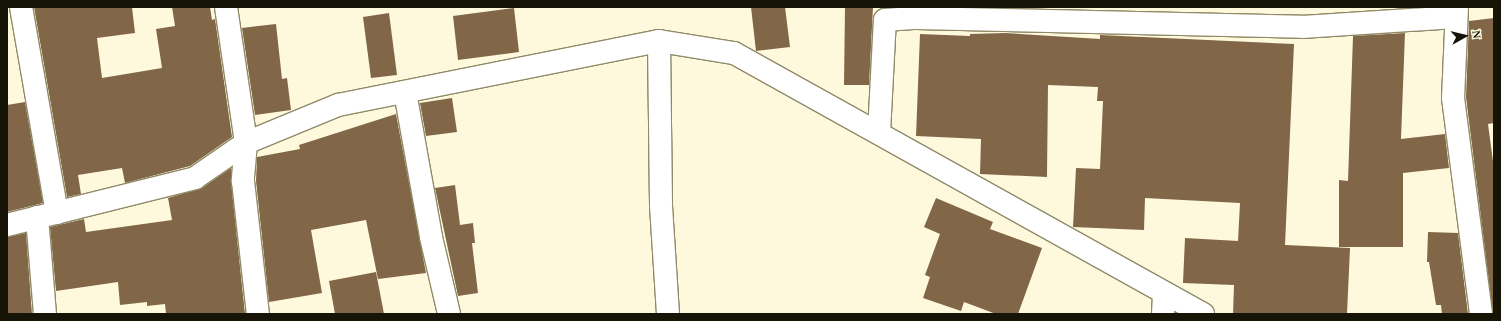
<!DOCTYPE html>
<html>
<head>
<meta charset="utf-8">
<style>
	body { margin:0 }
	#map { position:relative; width:1501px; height:321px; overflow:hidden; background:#fef9dc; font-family:"Times New Roman",serif }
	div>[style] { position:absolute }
	.building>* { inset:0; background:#816747 }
	.roads { filter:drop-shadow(1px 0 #908a69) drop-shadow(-1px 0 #908a69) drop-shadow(0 1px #908a69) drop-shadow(0 -1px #908a69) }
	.minor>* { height:22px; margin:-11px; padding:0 11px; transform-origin:11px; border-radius:11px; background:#fff }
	span { translate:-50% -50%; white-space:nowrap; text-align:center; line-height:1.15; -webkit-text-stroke:3px #fef9dc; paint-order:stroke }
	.frame { position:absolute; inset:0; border:8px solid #161407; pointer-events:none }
	.north { position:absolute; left:1445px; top:16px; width:40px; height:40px; -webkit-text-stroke:3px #fef9dc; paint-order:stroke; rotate:82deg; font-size:11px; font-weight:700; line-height:16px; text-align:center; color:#161407 }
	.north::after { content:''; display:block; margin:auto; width:14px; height:18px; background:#161407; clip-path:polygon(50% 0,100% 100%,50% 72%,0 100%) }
</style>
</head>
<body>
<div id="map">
	<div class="building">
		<i style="clip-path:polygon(34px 7px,132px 7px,135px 33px,97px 38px,102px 78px,162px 68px,156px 29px,175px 26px,172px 7px,210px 7px,212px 20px,215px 19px,232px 137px,190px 166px,125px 183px,122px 168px,78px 175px,81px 194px,67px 197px)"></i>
		<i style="clip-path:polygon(751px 7px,785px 7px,790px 47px,756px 51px)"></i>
		<i style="clip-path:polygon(845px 7px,873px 7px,869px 85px,844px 85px)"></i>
		<i style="clip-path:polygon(514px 8px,519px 52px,458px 60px,453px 16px)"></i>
		<i style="clip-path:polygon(389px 13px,397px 75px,371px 78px,363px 17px)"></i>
		<i style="clip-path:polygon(1494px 18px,1494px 123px,1488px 124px,1494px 169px,1494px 314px,1493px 314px,1466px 97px,1469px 21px)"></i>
		<i style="clip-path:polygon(276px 24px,282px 79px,287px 78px,291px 110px,255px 115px,242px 28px)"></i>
		<i style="clip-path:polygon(1005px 33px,1100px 39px,1100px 35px,1294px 44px,1285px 245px,1350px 248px,1347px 314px,1233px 314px,1234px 285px,1183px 283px,1185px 238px,1238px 241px,1240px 203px,1145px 198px,1144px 230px,1073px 227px,1076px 168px,1100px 169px,1103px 101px,1097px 101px,1098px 87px,1048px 85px,1047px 177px,980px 174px,981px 139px,916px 136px,920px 34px,970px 36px,970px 34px)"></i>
		<i style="clip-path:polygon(1405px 33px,1401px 139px,1445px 134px,1449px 168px,1403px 173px,1403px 247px,1339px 247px,1339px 180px,1348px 181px,1353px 36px)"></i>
		<i style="clip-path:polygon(452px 98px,457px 132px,426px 136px,420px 103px)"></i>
		<i style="clip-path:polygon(25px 102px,43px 203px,7px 212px,7px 105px)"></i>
		<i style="clip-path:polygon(396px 114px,426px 273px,378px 279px,366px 220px,311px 230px,322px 293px,269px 302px,256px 181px,257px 157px,300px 149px,299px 145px)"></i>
		<i style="clip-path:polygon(231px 168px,231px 182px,245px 314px,166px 314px,165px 304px,147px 306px,147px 302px,120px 305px,118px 282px,56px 291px,50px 227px,84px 219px,86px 232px,172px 220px,168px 198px,202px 188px)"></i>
		<i style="clip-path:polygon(455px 185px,460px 225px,473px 223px,475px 243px,472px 243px,478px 293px,458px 296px,435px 188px)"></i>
		<i style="clip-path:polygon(936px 198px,993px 222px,990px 229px,1042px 248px,1018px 314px,996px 314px,964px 302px,961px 311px,923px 298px,930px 277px,925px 275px,940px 234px,924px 227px)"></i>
		<i style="clip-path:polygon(1428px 232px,1458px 233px,1468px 314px,1442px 314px,1441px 305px,1436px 305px,1429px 262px,1427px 262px)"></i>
		<i style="clip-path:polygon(26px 233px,32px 314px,7px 314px,7px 237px)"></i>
		<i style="clip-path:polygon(376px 272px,384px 314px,335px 314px,329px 281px)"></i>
	</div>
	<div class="roads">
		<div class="minor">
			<i style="left:21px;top:7px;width:209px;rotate:80.1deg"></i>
			<i style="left:226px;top:7px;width:137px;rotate:81.6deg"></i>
			<i style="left:246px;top:143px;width:38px;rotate:95deg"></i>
			<i style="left:243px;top:181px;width:134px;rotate:83.6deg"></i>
			<i style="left:1457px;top:7px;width:91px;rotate:92.5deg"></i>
			<i style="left:1453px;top:98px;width:218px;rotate:82.6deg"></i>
			<i style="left:659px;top:41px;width:165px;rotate:89.3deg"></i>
			<i style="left:661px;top:206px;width:108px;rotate:86.3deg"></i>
			<i style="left:405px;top:92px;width:147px;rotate:79.8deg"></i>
			<i style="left:431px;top:237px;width:79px;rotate:76.8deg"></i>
			<i style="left:879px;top:133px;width:113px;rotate:-87deg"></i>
			<i style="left:885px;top:20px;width:32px;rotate:-4deg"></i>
			<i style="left:917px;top:18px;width:385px;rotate:1.3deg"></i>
			<i style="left:1302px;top:27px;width:154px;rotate:-3.7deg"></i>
			<i style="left:37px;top:217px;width:97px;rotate:85.3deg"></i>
			<i style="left:7px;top:225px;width:194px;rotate:-14deg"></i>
			<i style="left:195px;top:178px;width:62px;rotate:-34.5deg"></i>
			<i style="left:246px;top:143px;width:100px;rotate:-22.4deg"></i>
			<i style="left:338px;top:105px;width:327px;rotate:-11.3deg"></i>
			<i style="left:659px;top:41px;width:76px;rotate:9.1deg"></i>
			<i style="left:734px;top:53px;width:537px;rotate:29.1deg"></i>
			<i style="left:1163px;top:314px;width:21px;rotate:-87deg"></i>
		</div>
	</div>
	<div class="frame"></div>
	<div class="north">N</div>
</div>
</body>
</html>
